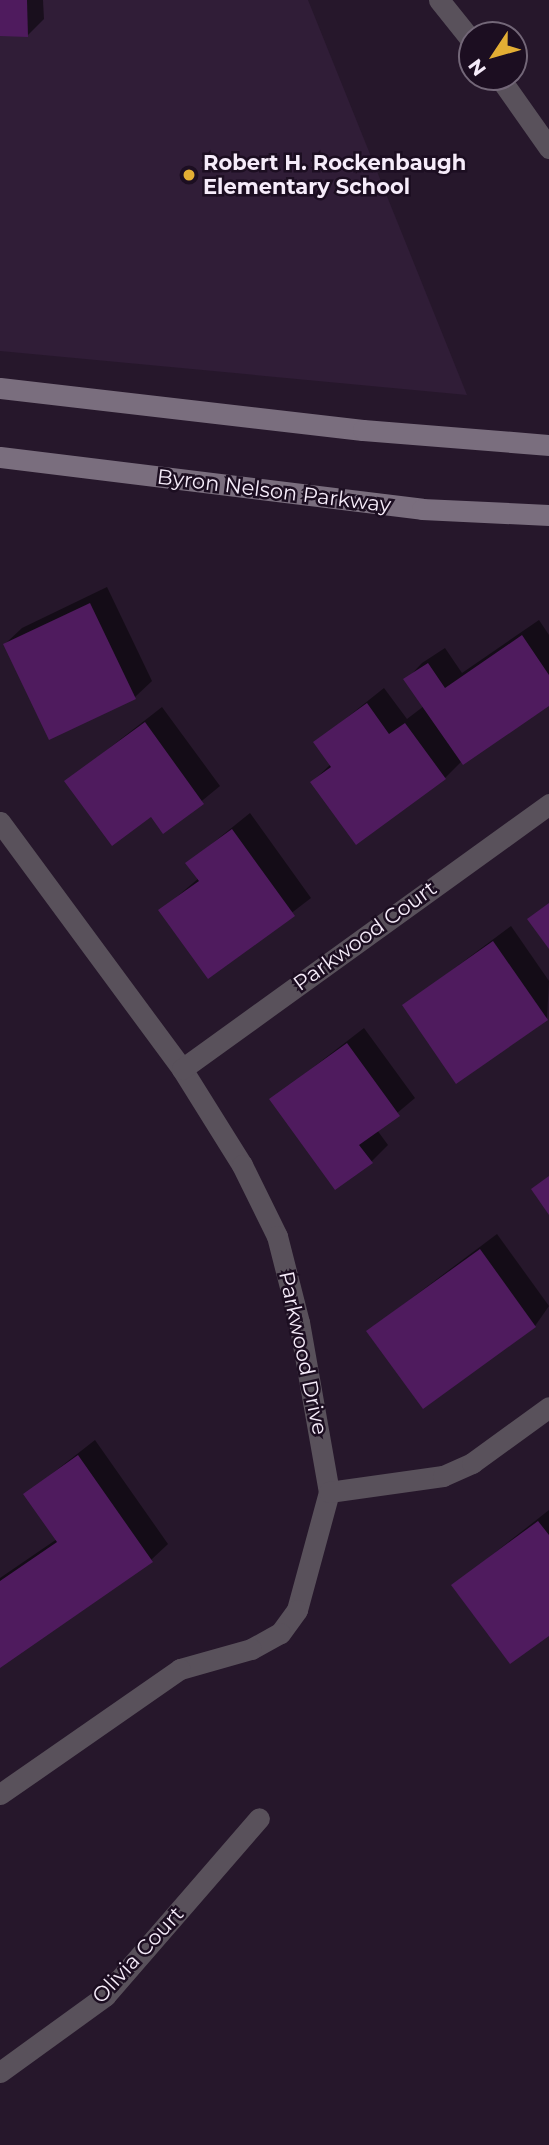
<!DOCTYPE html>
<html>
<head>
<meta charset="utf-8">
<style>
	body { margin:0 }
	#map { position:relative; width:549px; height:2145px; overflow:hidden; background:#26172b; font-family:Montserrat,sans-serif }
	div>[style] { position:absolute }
	.built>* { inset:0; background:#301d37 }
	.shadow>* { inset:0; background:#0007 }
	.building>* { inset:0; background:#4f1b5e }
	.street>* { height:21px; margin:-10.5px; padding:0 10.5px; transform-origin:10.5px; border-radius:10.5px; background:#59515b }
	.secondary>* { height:21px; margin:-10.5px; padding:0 10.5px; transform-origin:10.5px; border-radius:10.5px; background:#7a6e7e }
	.dots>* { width:19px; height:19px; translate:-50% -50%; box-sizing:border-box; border:4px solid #1c0e21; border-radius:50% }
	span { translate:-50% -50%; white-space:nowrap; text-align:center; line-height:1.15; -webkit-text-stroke:5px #1c0e21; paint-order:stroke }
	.poi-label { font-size:21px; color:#f6ecfa; font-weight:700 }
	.left { translate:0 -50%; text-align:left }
	.street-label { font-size:21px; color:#f6ecfa }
	.north { position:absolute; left:458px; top:21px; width:70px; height:70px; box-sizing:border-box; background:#1c0e21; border:2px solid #736778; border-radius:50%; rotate:234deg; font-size:19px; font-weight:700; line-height:28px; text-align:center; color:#f6ecfa }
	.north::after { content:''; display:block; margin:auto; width:24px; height:32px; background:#e3ae34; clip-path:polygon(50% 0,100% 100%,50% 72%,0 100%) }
</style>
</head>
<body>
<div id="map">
	<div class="built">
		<i style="clip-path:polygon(0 0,308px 0,467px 395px,0 351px)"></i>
	</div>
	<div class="shadow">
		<i style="clip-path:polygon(0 0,43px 0,44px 19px,27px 36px,0 35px)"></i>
		<i style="clip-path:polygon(107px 587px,152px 681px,135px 697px,50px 738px,5px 644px,22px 628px)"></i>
		<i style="clip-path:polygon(539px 620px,549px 635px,549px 704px,462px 761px,445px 778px,312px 782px,331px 764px,315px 743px,384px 688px,407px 719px,424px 706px,406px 680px,422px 663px,445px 648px,462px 673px)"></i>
		<i style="clip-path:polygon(162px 707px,220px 786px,164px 832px,151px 815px,67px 781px)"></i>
		<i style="clip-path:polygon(250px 813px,311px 898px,208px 977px,160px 911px,199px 878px,188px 863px)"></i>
		<i style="clip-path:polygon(511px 926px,549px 981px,547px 1018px,404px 1006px)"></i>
		<i style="clip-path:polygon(364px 1028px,415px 1098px,377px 1130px,388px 1145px,371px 1162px,271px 1100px)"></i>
		<i style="clip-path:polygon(497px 1234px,549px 1306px,535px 1326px,368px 1331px)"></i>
		<i style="clip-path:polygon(95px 1440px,168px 1544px,151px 1560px,0 1666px,0 1578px,57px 1539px,26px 1494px)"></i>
		<i style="clip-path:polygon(549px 1510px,549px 1633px,454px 1585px)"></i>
	</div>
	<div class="building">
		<i style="clip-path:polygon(0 0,27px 0,28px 37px,0 36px)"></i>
		<i style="clip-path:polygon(90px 603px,136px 699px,49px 740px,3px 644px)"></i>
		<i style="clip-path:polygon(522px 635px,549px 675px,549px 706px,463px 765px,403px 679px,428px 663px,445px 688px)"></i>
		<i style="clip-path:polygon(367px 703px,389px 734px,405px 723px,446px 779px,356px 845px,310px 782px,331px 767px,313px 742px)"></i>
		<i style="clip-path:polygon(145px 722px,204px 804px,163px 834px,151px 817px,112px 846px,64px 781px)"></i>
		<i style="clip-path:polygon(232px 829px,295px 916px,208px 979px,158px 910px,199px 881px,185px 863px)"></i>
		<i style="clip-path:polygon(549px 903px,549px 949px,527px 919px)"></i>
		<i style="clip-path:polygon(493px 941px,548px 1020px,456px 1084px,402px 1005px)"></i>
		<i style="clip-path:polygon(347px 1043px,400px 1116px,359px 1145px,373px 1163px,335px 1190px,269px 1099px)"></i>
		<i style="clip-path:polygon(549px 1176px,549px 1215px,531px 1189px)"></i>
		<i style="clip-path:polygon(480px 1249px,536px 1327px,423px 1409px,366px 1331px)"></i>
		<i style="clip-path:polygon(78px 1455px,153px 1562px,0 1668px,0 1581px,57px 1542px,23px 1494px)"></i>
		<i style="clip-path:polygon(538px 1521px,549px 1535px,549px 1636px,510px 1664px,451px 1585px)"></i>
	</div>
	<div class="street">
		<i style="left:439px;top:0;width:53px;rotate:51.2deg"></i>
		<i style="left:499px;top:77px;width:87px;rotate:54.8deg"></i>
		<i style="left:0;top:822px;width:307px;rotate:53.6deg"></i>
		<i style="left:182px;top:1069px;width:113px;rotate:58deg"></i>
		<i style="left:242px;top:1165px;width:79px;rotate:63.8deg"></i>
		<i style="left:277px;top:1236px;width:89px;rotate:75.7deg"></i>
		<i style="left:299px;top:1322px;width:173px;rotate:80deg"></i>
		<i style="left:329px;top:1492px;width:122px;rotate:105.2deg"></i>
		<i style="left:297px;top:1610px;width:29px;rotate:126deg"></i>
		<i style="left:280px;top:1633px;width:33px;rotate:151deg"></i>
		<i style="left:251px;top:1649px;width:74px;rotate:164.3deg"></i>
		<i style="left:180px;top:1669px;width:219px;rotate:145.2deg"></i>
		<i style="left:182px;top:1069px;width:453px;rotate:-35.8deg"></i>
		<i style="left:329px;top:1492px;width:115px;rotate:-8deg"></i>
		<i style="left:443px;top:1476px;width:32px;rotate:-24deg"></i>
		<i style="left:472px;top:1463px;width:95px;rotate:-36deg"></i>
		<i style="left:0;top:2072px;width:130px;rotate:-35.9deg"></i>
		<i style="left:105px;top:1996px;width:235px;rotate:-49.1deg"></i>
	</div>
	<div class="secondary">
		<i style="left:0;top:388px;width:365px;rotate:6.6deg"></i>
		<i style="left:363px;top:430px;width:187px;rotate:4.6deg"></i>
		<i style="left:0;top:457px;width:425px;rotate:7deg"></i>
		<i style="left:422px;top:509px;width:127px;rotate:2.7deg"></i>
	</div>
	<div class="dots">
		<i style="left:189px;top:175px;background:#e3ae34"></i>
	</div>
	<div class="poi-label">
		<span class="left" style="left:203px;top:175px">Robert H. Rockenbaugh<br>Elementary School</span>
	</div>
	<div class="street-label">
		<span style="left:274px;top:491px;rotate:7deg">Byron Nelson Parkway</span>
		<span style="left:365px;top:936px;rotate:-36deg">Parkwood Court</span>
		<span style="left:303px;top:1353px;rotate:78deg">Parkwood Drive</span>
		<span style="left:138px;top:1955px;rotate:-47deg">Olivia Court</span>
	</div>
	<div class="north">N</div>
</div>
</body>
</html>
